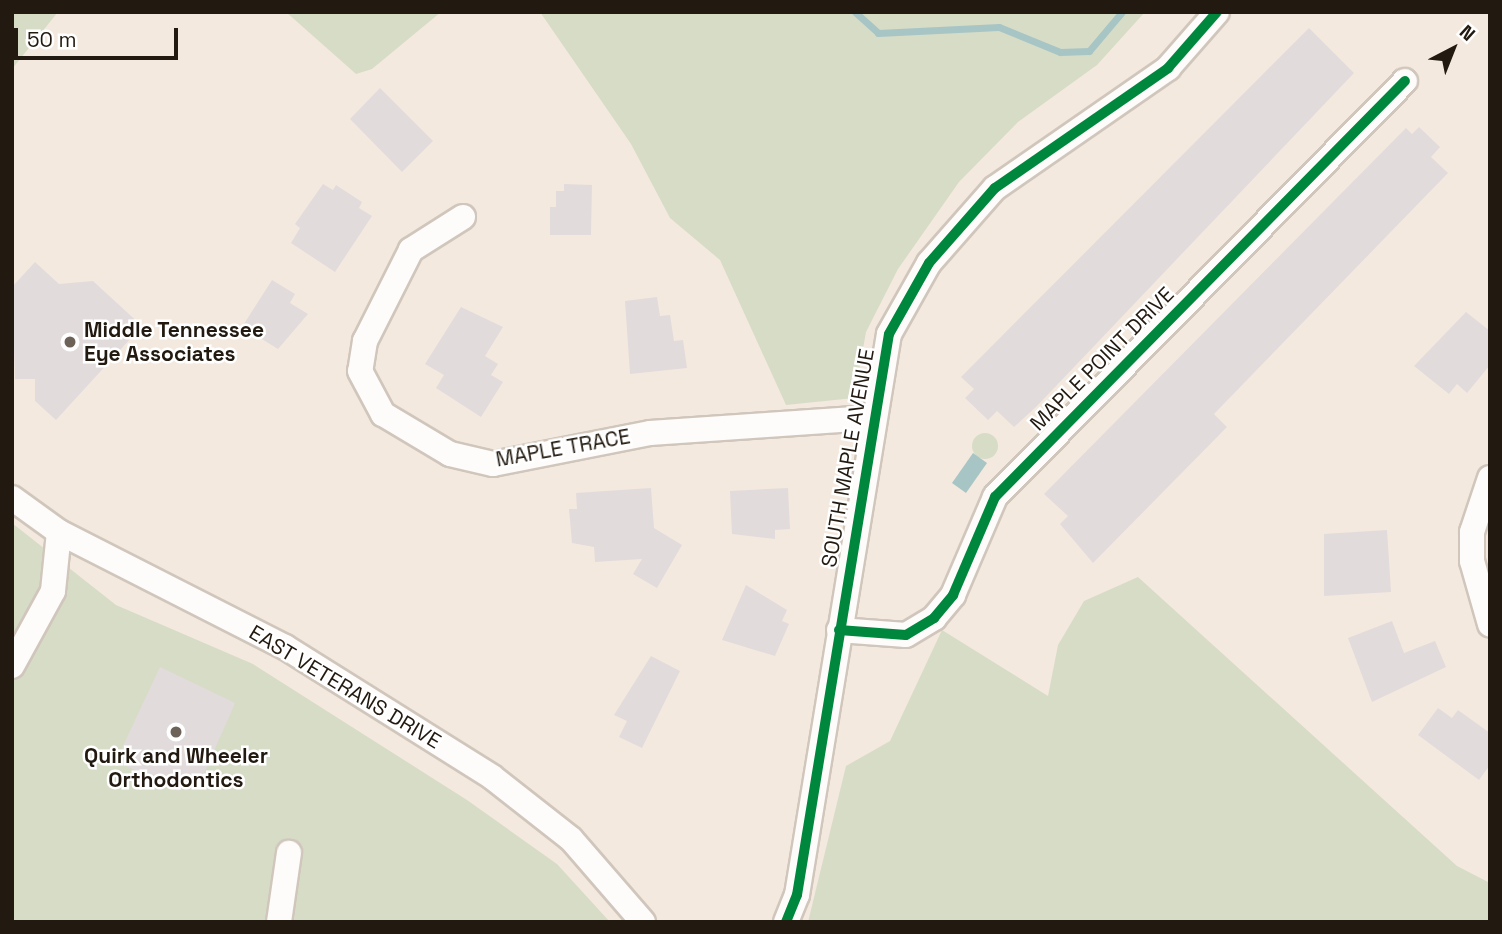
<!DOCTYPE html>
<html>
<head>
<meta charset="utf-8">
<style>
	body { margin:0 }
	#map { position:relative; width:1502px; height:934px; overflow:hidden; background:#f4e9de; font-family:"Space Grotesk",sans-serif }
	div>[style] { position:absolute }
	.green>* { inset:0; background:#d7dcc7 }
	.round { border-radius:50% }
	.water>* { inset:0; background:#a8c5c5 }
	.stream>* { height:7px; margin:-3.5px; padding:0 3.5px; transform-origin:3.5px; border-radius:3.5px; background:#a8c5c5 }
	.building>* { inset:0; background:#e2dbdc }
	.roads { filter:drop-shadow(2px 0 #d0c6bc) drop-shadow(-2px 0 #d0c6bc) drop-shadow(0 2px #d0c6bc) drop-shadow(0 -2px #d0c6bc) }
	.minor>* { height:24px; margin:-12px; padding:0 12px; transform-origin:12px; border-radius:12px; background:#fdfcfa }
	.cycleway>* { height:10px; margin:-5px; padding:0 5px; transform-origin:5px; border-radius:5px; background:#00873e }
	.dots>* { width:19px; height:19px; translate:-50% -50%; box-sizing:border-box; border:4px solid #fff; border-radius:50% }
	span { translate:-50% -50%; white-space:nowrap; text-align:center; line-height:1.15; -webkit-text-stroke:5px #fff; paint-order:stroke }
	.poi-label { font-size:21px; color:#221a10; font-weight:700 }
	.left { translate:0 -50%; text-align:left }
	.street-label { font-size:21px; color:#221a10 }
	.frame { position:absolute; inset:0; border:14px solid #221a10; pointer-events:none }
	.north { position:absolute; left:1418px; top:14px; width:70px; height:70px; -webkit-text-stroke:5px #fff; paint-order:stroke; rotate:42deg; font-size:19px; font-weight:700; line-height:28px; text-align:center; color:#221a10 }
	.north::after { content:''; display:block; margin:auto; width:24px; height:32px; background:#221a10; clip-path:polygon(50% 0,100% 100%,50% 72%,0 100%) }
	.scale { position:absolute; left:14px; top:28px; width:164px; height:32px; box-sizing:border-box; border:4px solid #221a10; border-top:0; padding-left:9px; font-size:21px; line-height:24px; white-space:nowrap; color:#221a10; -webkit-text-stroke:5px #fff; paint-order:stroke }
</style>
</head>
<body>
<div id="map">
	<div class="green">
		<i style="clip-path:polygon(12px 12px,58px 12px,12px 69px)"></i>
		<i style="clip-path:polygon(286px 12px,441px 12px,372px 69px,356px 74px)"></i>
		<i style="clip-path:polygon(540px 12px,1145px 12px,1097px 65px,1018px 122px,959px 182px,898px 269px,866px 332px,854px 398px,786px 405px,720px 260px,670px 218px,631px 144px)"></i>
		<i class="round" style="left:972px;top:433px;width:26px;height:26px"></i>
		<i style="clip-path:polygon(12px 523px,116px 605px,253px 664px,467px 800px,557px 864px,610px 922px,12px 922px)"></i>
		<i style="clip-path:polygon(1138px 577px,1457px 866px,1490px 883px,1490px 922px,808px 922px,846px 766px,890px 741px,942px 630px,1048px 696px,1058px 645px,1084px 601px)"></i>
	</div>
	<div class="water">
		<i style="clip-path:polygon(973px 453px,987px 463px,966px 493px,952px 483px)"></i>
	</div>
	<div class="stream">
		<i style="left:855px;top:12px;width:31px;rotate:42deg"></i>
		<i style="left:878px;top:33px;width:121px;rotate:-2.8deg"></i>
		<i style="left:999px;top:27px;width:66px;rotate:22.3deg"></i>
		<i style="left:1060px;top:52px;width:29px;rotate:-2deg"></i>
		<i style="left:1089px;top:51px;width:51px;rotate:-49.8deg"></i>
	</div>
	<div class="building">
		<i style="clip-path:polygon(1309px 28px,1354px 73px,1037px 406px,1014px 427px,997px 411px,988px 420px,965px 398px,974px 389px,961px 377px)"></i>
		<i style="clip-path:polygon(380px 88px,433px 141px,402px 172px,350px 119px)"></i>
		<i style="clip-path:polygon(1419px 127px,1440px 147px,1431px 157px,1448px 173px,1214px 414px,1227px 427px,1093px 563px,1060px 524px,1068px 516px,1044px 494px,1406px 128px,1412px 134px)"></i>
		<i style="clip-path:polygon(323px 184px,333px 190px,336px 185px,362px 202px,359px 208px,372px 216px,335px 272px,291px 243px,300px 228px,295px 224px)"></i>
		<i style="clip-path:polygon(564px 184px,592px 185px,591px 235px,550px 235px,550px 207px,556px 207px,556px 191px,564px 191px)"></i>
		<i style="clip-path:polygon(35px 262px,59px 284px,93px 281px,142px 326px,56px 420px,35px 401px,35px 379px,15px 379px,12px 287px)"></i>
		<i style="clip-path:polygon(272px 280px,295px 294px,290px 303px,308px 314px,278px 349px,242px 327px)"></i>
		<i style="clip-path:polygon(657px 297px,660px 316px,670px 315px,674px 341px,683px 340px,687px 368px,630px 374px,625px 301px)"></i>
		<i style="clip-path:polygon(461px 307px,503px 327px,485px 356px,498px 364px,491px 375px,503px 382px,481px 417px,436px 388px,444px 375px,425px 364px)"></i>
		<i style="clip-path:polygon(1466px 312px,1490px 331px,1490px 365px,1467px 393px,1457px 384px,1449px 394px,1414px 366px)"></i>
		<i style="clip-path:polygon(651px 488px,654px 528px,682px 545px,657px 588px,633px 574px,642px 559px,595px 562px,594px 547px,572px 543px,569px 509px,577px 509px,576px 493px)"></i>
		<i style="clip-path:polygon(788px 488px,790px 529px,775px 530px,775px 539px,732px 534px,730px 491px)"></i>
		<i style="clip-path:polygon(1387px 530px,1391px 592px,1324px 596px,1324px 534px)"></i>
		<i style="clip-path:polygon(746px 585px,787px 610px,782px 621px,789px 624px,775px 656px,722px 640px)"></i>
		<i style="clip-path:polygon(1392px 621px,1404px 653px,1435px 641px,1446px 667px,1372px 702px,1348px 638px)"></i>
		<i style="clip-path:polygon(651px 656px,680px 671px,642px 748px,619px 737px,627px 721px,614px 715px)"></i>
		<i style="clip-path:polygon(160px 667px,235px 703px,202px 778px,178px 791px,116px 761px)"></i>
		<i style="clip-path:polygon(1438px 708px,1452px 718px,1458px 710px,1490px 733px,1490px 765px,1479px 780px,1418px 735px)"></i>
	</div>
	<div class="roads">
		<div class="minor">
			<i style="left:463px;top:217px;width:62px;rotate:147.6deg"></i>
			<i style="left:411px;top:250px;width:102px;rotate:116.8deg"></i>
			<i style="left:365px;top:341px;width:30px;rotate:99deg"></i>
			<i style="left:360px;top:371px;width:49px;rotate:61.9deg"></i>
			<i style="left:383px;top:414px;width:78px;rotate:30.8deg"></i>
			<i style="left:450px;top:454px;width:44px;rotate:13.1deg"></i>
			<i style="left:493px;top:464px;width:160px;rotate:-11.2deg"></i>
			<i style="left:650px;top:433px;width:223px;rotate:-3.9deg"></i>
			<i style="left:1490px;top:478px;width:57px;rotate:108.4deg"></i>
			<i style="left:1472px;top:532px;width:29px;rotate:90deg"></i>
			<i style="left:1472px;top:561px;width:66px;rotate:74.1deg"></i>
			<i style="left:12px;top:498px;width:58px;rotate:35.9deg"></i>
			<i style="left:59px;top:532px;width:254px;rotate:27deg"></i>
			<i style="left:285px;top:647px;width:244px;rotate:32.1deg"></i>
			<i style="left:492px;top:777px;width:100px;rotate:38.1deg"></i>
			<i style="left:571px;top:839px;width:110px;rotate:49.1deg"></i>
			<i style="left:839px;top:630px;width:67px;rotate:4.3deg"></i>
			<i style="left:906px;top:635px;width:33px;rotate:-31deg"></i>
			<i style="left:934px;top:618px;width:30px;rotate:-50deg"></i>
			<i style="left:953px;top:595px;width:107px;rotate:-66.8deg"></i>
			<i style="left:995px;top:497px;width:584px;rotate:-45.42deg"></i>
			<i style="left:12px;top:666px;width:85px;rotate:-61.3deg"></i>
			<i style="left:53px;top:591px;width:59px;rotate:-84.2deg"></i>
			<i style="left:279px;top:922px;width:70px;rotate:-81.8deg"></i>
			<i style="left:786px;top:922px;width:29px;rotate:-68deg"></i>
			<i style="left:797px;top:895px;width:568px;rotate:-80.69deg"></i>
			<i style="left:889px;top:334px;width:81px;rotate:-60.6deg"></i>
			<i style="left:929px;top:263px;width:100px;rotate:-48.7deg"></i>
			<i style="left:995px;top:188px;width:211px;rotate:-34.7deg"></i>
			<i style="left:1168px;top:68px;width:74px;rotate:-48.8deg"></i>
		</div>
	</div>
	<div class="cycleway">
		<i style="left:839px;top:630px;width:67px;rotate:4.3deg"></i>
		<i style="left:906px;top:635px;width:33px;rotate:-31deg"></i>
		<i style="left:934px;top:618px;width:30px;rotate:-50deg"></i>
		<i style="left:953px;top:595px;width:107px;rotate:-66.8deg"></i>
		<i style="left:995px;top:497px;width:584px;rotate:-45.42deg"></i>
		<i style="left:786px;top:922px;width:29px;rotate:-68deg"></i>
		<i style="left:797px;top:895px;width:568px;rotate:-80.69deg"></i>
		<i style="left:889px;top:334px;width:81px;rotate:-60.6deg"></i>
		<i style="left:929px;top:263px;width:100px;rotate:-48.7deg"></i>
		<i style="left:995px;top:188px;width:211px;rotate:-34.7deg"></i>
		<i style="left:1168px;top:68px;width:74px;rotate:-48.8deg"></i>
	</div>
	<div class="dots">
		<i style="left:70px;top:342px;background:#6c6258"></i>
		<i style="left:176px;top:732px;background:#6c6258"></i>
	</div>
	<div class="poi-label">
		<span class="left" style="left:84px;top:342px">Middle Tennessee<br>Eye Associates</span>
		<span style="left:176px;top:768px">Quirk and Wheeler<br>Orthodontics</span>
	</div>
	<div class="street-label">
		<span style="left:1102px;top:359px;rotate:-45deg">MAPLE POINT DRIVE</span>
		<span style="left:563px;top:448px;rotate:-10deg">MAPLE TRACE</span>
		<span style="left:848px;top:458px;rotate:-80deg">SOUTH MAPLE AVENUE</span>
		<span style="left:345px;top:687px;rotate:31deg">EAST VETERANS DRIVE</span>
	</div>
	<div class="frame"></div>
	<div class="north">N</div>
	<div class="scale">50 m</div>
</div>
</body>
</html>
